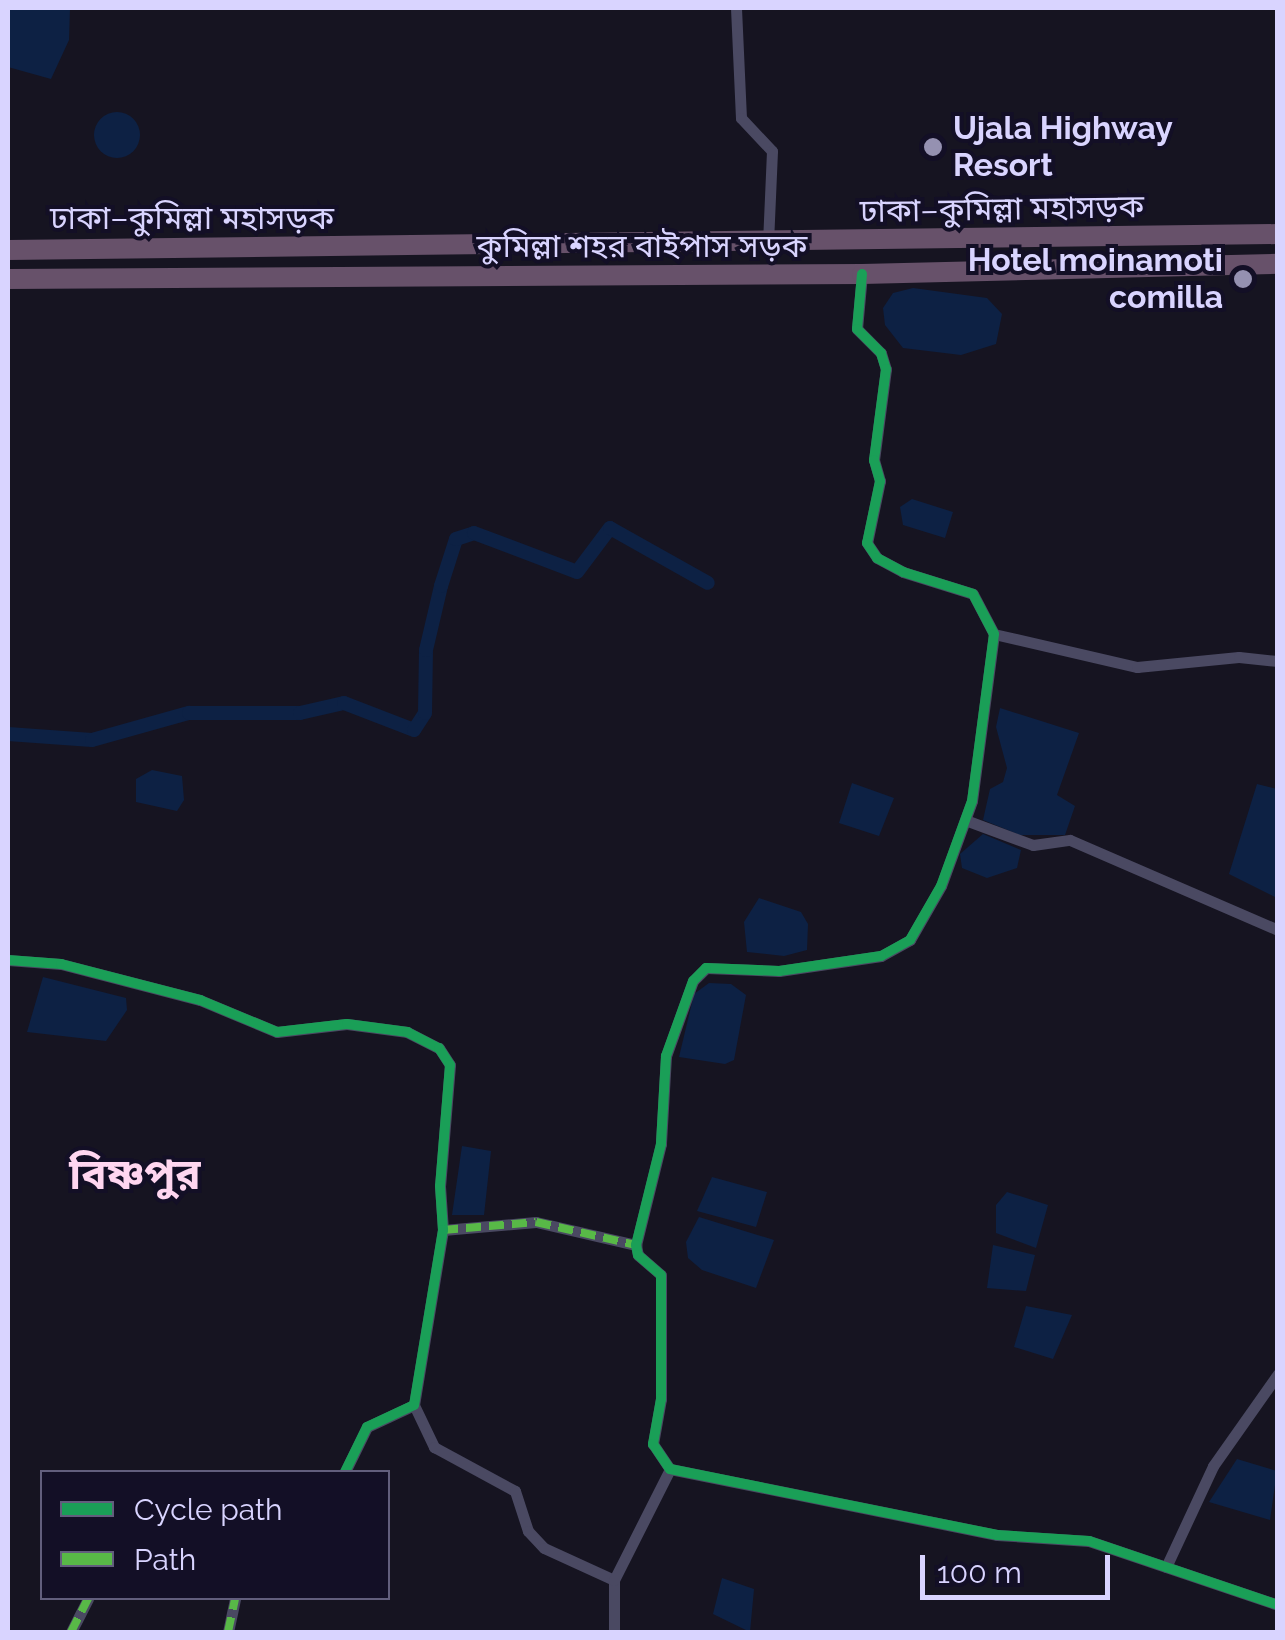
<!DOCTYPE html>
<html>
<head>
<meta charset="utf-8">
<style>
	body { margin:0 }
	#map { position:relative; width:1285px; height:1640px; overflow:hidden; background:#161421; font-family:Raleway,"Noto Sans Bengali",sans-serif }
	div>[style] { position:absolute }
	.water>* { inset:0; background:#0d2144 }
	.round { border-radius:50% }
	.canal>* { height:14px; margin:-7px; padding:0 7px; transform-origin:7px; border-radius:7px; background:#0d2144 }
	.street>* { height:11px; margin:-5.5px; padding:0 5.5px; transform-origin:5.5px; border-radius:5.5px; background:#4a4962 }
	.highway>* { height:20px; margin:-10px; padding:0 10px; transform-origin:10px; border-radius:10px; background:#67516a }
	.quiet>* { height:8px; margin-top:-4px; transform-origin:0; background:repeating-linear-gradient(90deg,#58b947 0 15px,transparent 0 23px) }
	.cycleway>* { height:10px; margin:-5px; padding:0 5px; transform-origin:5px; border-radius:5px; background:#1a9f57 }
	.dots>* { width:28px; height:28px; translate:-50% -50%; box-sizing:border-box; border:5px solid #130f26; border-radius:50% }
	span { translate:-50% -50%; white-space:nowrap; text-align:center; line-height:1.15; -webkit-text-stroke:8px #130f26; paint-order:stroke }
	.poi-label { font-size:32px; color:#d9d4ff; font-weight:700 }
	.left { translate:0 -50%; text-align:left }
	.right { translate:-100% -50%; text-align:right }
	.street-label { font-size:32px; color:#d9d4ff }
	.district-label { font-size:42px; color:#ffd6f0; font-weight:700 }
	.frame { position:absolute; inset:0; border:10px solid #d9d4ff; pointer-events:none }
	.legend { position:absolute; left:40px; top:1470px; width:350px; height:130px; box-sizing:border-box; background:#130f26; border:2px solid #625e7d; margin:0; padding:12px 18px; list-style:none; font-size:30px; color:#d9d4ff }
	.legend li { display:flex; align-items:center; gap:20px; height:50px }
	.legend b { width:50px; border:2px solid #625e7d }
	.scale { position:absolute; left:920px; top:1555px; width:190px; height:45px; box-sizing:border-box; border:5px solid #d9d4ff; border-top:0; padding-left:12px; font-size:30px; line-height:35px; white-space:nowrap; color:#d9d4ff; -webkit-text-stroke:8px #130f26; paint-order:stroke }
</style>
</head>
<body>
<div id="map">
	<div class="water">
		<i style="clip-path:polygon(8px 8px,70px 8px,69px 40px,51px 79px,8px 67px)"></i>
		<i class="round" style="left:94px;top:112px;width:46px;height:46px"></i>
		<i style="clip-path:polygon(913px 288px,987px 298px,1002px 314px,996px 344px,961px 355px,903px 348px,885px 325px,883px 308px,893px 293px)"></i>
		<i style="clip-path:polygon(912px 499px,953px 512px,945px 538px,903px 525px,900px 507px)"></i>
		<i style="clip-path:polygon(1000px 708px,1079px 733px,1057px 795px,1075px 806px,1065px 835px,1020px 835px,983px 820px,990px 789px,1003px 782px,1007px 768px,996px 727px)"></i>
		<i style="clip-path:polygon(152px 770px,182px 776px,184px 800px,177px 811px,136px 802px,136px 779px)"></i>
		<i style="clip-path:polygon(852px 783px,894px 798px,879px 836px,839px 823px)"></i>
		<i style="clip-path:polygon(1257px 784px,1277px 789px,1277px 898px,1229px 874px)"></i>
		<i style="clip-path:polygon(983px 834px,1021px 850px,1017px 868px,987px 878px,962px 868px,960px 854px)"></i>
		<i style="clip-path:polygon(759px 898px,801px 912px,808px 924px,807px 950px,784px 956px,747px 952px,744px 922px)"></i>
		<i style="clip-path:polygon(43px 977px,126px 998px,127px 1010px,106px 1041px,27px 1032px)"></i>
		<i style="clip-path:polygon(709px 983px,731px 984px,746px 995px,734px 1060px,725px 1064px,679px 1057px,694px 994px)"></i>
		<i style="clip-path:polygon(462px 1146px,491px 1151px,484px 1215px,452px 1215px)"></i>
		<i style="clip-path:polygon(712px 1177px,767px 1192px,756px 1227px,697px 1211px)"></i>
		<i style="clip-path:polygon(1007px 1192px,1048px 1205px,1036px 1248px,996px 1233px,996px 1205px)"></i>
		<i style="clip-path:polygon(699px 1217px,774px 1240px,756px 1288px,702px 1270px,688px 1258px,686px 1242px)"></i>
		<i style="clip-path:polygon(993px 1245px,1035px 1255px,1026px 1291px,987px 1288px)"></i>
		<i style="clip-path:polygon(1026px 1306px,1072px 1315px,1053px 1359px,1014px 1347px)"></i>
		<i style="clip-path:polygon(1237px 1459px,1277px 1471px,1270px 1520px,1209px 1502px)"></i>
		<i style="clip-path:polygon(722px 1578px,754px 1589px,750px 1632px,713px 1614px)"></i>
	</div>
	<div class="canal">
		<i style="left:8px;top:734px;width:84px;rotate:4.1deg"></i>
		<i style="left:92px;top:740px;width:101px;rotate:-15.6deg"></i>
		<i style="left:189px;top:713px;width:111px"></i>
		<i style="left:300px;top:713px;width:45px;rotate:-12.8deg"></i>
		<i style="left:344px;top:703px;width:75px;rotate:21.1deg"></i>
		<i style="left:414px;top:730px;width:20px;rotate:-57deg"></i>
		<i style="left:425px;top:713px;width:63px;rotate:-89.1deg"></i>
		<i style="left:426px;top:650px;width:66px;rotate:-76.8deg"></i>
		<i style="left:441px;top:586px;width:49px;rotate:-72.3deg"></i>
		<i style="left:456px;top:539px;width:19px;rotate:-18deg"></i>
		<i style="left:474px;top:533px;width:110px;rotate:20.7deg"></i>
		<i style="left:577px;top:572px;width:55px;rotate:-53.1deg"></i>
		<i style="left:610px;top:528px;width:112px;rotate:29.3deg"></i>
	</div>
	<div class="street">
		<i style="left:736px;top:8px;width:110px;rotate:87.4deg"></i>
		<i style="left:741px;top:118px;width:45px;rotate:46.8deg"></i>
		<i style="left:772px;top:151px;width:93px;rotate:92.5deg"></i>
		<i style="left:862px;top:274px;width:55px;rotate:95.2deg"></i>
		<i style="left:857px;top:329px;width:34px;rotate:45deg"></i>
		<i style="left:881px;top:353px;width:17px;rotate:73deg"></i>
		<i style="left:886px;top:369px;width:92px;rotate:97.5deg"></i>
		<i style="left:874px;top:460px;width:22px;rotate:74deg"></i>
		<i style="left:880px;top:481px;width:63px;rotate:101.8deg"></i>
		<i style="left:867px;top:543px;width:18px;rotate:56deg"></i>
		<i style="left:877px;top:558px;width:30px;rotate:28deg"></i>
		<i style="left:903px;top:572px;width:73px;rotate:17.4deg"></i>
		<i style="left:973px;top:594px;width:45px;rotate:62.3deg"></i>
		<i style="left:994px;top:634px;width:168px;rotate:97.5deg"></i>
		<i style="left:972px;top:801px;width:90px;rotate:110deg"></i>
		<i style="left:941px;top:886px;width:62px;rotate:119.9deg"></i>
		<i style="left:910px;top:940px;width:33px;rotate:151deg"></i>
		<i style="left:881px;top:956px;width:103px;rotate:171.6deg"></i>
		<i style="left:779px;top:971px;width:73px;rotate:-177.6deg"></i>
		<i style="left:706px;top:968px;width:18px;rotate:135deg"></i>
		<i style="left:693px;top:981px;width:80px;rotate:109.8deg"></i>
		<i style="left:666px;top:1056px;width:88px;rotate:93.3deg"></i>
		<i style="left:661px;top:1144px;width:104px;rotate:103.9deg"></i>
		<i style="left:636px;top:1245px;width:10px;rotate:79deg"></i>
		<i style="left:638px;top:1255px;width:30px;rotate:41deg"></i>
		<i style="left:661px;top:1275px;width:124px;rotate:90deg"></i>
		<i style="left:661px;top:1399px;width:46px;rotate:100.1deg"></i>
		<i style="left:653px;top:1444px;width:30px;rotate:56deg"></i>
		<i style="left:670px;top:1469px;width:334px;rotate:11.4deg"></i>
		<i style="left:997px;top:1535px;width:92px;rotate:3.7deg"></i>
		<i style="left:1089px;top:1541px;width:200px;rotate:18.7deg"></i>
		<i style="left:994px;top:634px;width:147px;rotate:13deg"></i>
		<i style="left:1137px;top:667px;width:102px;rotate:-5.6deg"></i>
		<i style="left:1239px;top:657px;width:39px;rotate:6deg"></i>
		<i style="left:968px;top:821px;width:69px;rotate:20.3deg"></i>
		<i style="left:1033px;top:845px;width:37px;rotate:-8deg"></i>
		<i style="left:1070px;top:840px;width:227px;rotate:23.4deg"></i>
		<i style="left:8px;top:960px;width:53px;rotate:4.3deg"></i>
		<i style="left:61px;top:964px;width:144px;rotate:14.5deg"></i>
		<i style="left:200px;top:1000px;width:83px;rotate:22.6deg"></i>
		<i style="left:277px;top:1032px;width:70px;rotate:-6.5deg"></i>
		<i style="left:347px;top:1024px;width:61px;rotate:7.6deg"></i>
		<i style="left:407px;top:1032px;width:36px;rotate:27deg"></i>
		<i style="left:439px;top:1048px;width:20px;rotate:57deg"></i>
		<i style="left:450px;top:1065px;width:121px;rotate:94.7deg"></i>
		<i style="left:440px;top:1186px;width:44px;rotate:86.1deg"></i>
		<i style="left:443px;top:1230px;width:177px;rotate:99.4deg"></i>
		<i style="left:414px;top:1405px;width:52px;rotate:154.9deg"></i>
		<i style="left:367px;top:1427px;width:50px;rotate:116.1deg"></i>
		<i style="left:443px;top:1230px;width:93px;rotate:-4.9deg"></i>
		<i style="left:536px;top:1222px;width:103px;rotate:13deg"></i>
		<i style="left:414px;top:1405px;width:47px;rotate:64.5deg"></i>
		<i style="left:434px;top:1447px;width:92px;rotate:28.5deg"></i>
		<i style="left:515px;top:1491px;width:42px;rotate:72deg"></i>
		<i style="left:528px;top:1531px;width:23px;rotate:47deg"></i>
		<i style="left:544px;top:1548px;width:77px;rotate:24.6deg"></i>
		<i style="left:1166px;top:1567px;width:111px;rotate:-65deg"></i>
		<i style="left:1213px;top:1466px;width:113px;rotate:-54.8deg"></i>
		<i style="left:71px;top:1632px;width:38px;rotate:-63deg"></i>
		<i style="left:228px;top:1632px;width:35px;rotate:-78deg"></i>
		<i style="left:614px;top:1632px;width:52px;rotate:-90deg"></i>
		<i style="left:614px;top:1580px;width:124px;rotate:-63.2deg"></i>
	</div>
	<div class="highway">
		<i style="left:8px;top:250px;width:1270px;rotate:-0.72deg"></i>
		<i style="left:8px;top:279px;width:854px;rotate:-0.34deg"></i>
		<i style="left:862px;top:274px;width:416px;rotate:-1.4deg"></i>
	</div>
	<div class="quiet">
		<i style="left:443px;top:1230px;width:93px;rotate:-4.9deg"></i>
		<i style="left:536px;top:1222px;width:103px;rotate:13deg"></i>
		<i style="left:71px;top:1632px;width:38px;rotate:-63deg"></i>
		<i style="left:228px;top:1632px;width:35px;rotate:-78deg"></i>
	</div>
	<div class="cycleway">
		<i style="left:862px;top:274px;width:55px;rotate:95.2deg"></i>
		<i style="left:857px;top:329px;width:34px;rotate:45deg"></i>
		<i style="left:881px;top:353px;width:17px;rotate:73deg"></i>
		<i style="left:886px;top:369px;width:92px;rotate:97.5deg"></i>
		<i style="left:874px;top:460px;width:22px;rotate:74deg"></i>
		<i style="left:880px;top:481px;width:63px;rotate:101.8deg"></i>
		<i style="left:867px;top:543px;width:18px;rotate:56deg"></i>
		<i style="left:877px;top:558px;width:30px;rotate:28deg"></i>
		<i style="left:903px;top:572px;width:73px;rotate:17.4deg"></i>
		<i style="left:973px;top:594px;width:45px;rotate:62.3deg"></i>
		<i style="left:994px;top:634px;width:168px;rotate:97.5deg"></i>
		<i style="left:972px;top:801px;width:90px;rotate:110deg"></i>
		<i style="left:941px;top:886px;width:62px;rotate:119.9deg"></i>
		<i style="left:910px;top:940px;width:33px;rotate:151deg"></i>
		<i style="left:881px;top:956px;width:103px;rotate:171.6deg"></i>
		<i style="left:779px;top:971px;width:73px;rotate:-177.6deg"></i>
		<i style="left:706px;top:968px;width:18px;rotate:135deg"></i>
		<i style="left:693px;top:981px;width:80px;rotate:109.8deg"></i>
		<i style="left:666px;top:1056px;width:88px;rotate:93.3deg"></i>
		<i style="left:661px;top:1144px;width:104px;rotate:103.9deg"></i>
		<i style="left:636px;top:1245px;width:10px;rotate:79deg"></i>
		<i style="left:638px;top:1255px;width:30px;rotate:41deg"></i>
		<i style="left:661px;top:1275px;width:124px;rotate:90deg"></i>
		<i style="left:661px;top:1399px;width:46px;rotate:100.1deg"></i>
		<i style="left:653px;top:1444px;width:30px;rotate:56deg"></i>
		<i style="left:670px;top:1469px;width:334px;rotate:11.4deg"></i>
		<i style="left:997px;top:1535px;width:92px;rotate:3.7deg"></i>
		<i style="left:1089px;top:1541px;width:200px;rotate:18.7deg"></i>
		<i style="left:8px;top:960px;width:53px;rotate:4.3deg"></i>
		<i style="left:61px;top:964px;width:144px;rotate:14.5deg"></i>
		<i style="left:200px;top:1000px;width:83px;rotate:22.6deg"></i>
		<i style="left:277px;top:1032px;width:70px;rotate:-6.5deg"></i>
		<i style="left:347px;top:1024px;width:61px;rotate:7.6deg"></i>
		<i style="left:407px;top:1032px;width:36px;rotate:27deg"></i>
		<i style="left:439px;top:1048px;width:20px;rotate:57deg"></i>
		<i style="left:450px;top:1065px;width:121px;rotate:94.7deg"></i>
		<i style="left:440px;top:1186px;width:44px;rotate:86.1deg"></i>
		<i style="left:443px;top:1230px;width:177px;rotate:99.4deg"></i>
		<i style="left:414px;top:1405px;width:52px;rotate:154.9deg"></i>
		<i style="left:367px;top:1427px;width:50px;rotate:116.1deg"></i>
	</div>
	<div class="dots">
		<i style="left:933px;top:147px;background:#9591b1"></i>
		<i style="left:1243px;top:279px;background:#9591b1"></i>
	</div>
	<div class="poi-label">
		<span class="left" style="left:953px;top:147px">Ujala Highway<br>Resort</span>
		<span class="right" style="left:1223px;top:279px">Hotel moinamoti<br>comilla</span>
	</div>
	<div class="street-label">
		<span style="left:1002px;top:209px;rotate:-1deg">ঢাকা–কুমিল্লা মহাসড়ক</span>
		<span style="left:192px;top:218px">ঢাকা–কুমিল্লা মহাসড়ক</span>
		<span style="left:642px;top:246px">কুমিল্লা শহর বাইপাস সড়ক</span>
	</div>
	<div class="district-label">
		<span style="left:135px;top:1175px">বিষ্ণপুর</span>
	</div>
	<div class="frame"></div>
	<ul class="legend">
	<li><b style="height:12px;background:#1a9f57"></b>Cycle path</li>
	<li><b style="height:12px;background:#58b947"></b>Path</li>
	</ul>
	<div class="scale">100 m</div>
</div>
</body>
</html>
